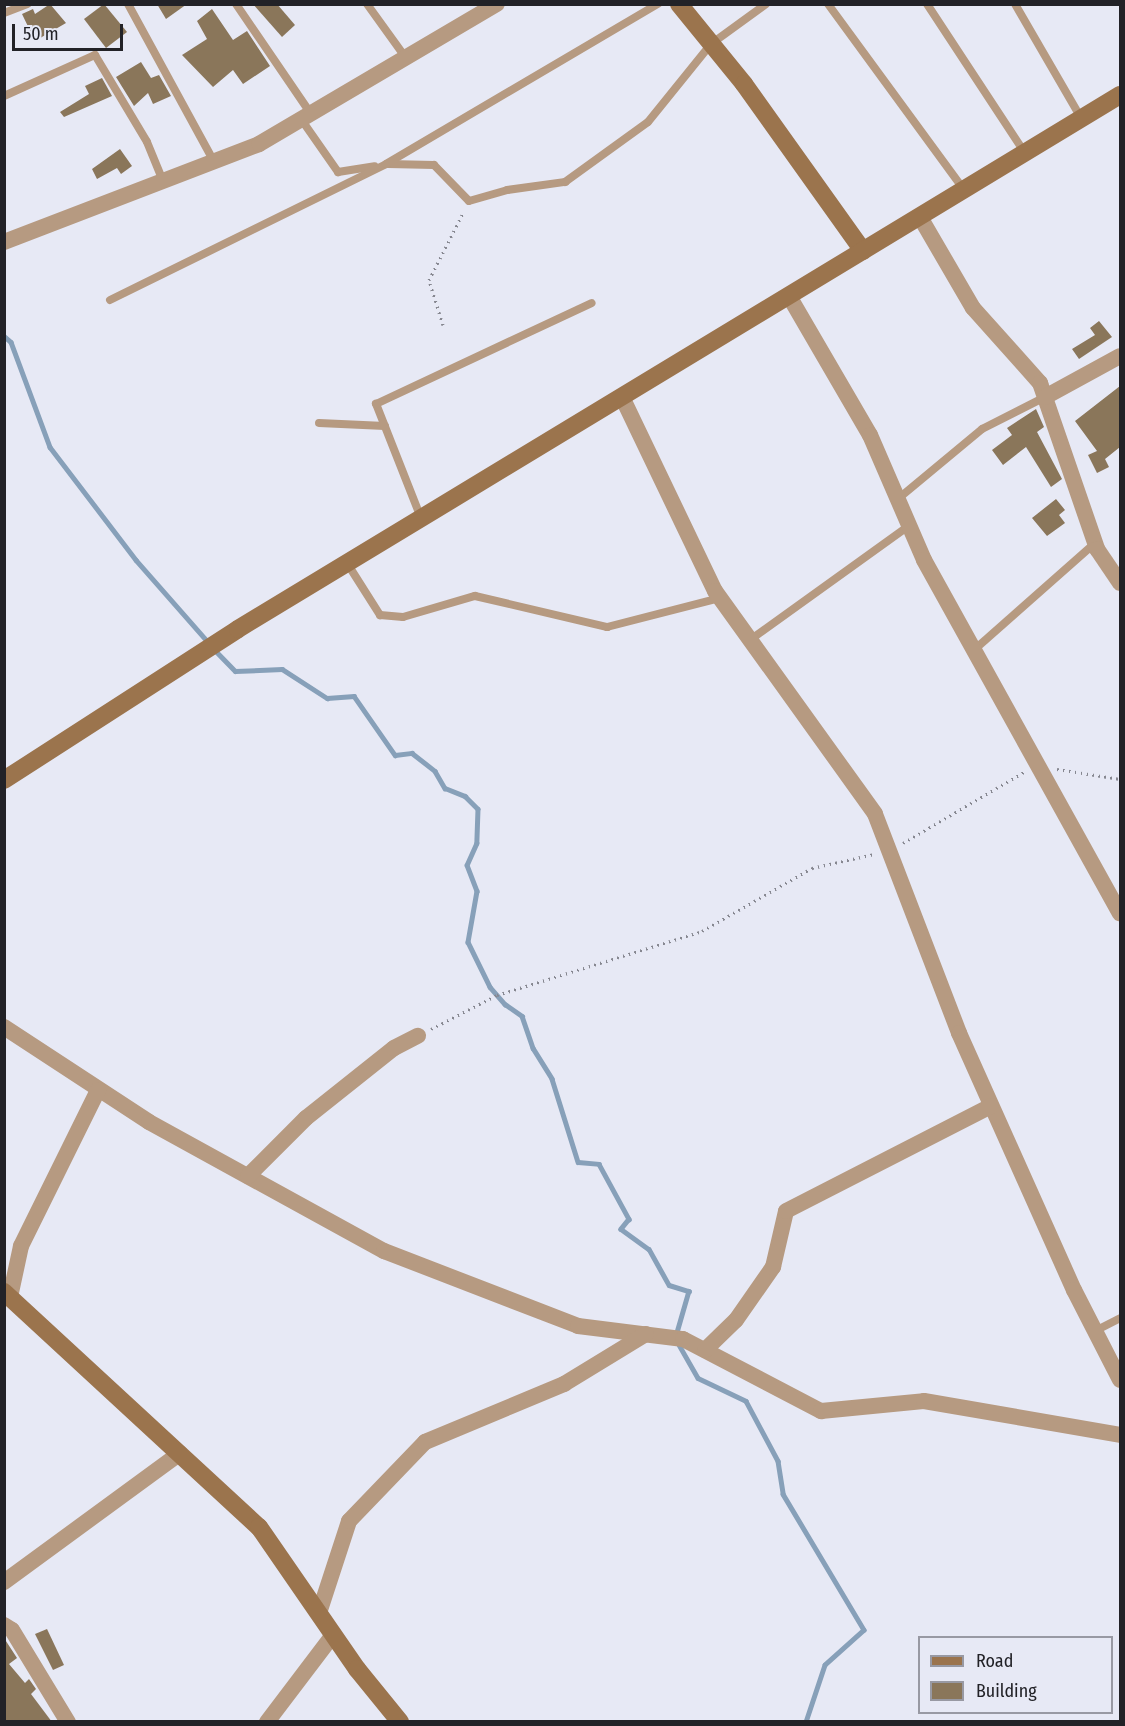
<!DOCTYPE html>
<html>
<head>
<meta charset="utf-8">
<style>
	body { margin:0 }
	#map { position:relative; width:1125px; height:1726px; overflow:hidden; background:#e7e9f5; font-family:"Fira Sans Condensed",sans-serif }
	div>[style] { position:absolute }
	.stream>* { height:4.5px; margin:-2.25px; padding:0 2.25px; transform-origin:2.25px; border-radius:2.25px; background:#87a0b9 }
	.building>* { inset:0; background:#8a765a }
	.path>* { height:3px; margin-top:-1.5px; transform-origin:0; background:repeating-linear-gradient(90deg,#868790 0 1.5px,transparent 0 6px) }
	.lane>* { height:8px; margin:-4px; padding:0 4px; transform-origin:4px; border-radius:4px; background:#b69a81 }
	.street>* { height:16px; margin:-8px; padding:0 8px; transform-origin:8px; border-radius:8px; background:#b69a81 }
	.secondary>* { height:18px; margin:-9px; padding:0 9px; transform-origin:9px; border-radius:9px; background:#9b744d }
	span { translate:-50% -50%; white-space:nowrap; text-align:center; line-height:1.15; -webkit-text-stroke:5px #e7e9f5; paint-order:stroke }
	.frame { position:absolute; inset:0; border:6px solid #222227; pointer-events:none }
	.legend { position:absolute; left:918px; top:1636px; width:195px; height:78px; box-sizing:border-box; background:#e7e9f5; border:2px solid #9899a3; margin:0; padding:8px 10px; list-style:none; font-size:18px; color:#222227 }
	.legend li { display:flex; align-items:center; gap:12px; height:30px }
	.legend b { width:30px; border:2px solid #9899a3 }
	.scale { position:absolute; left:12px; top:24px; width:111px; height:27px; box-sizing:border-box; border:3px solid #222227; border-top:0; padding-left:8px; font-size:18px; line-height:21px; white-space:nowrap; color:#222227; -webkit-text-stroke:4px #e7e9f5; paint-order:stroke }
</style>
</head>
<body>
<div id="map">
	<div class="stream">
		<i style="left:4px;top:336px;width:9px;rotate:41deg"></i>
		<i style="left:11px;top:342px;width:112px;rotate:69.6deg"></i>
		<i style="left:50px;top:447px;width:142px;rotate:52.7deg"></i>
		<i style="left:136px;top:560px;width:109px;rotate:48.7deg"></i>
		<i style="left:213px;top:648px;width:32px;rotate:46deg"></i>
		<i style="left:235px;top:671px;width:47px;rotate:-2.4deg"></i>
		<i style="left:282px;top:669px;width:54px;rotate:32.8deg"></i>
		<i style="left:327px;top:698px;width:27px;rotate:-4deg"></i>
		<i style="left:354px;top:696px;width:72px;rotate:55.2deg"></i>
		<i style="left:395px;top:755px;width:17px;rotate:-7deg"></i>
		<i style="left:412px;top:753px;width:29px;rotate:38deg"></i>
		<i style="left:435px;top:771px;width:20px;rotate:60deg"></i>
		<i style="left:445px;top:788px;width:22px;rotate:22deg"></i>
		<i style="left:465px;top:796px;width:18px;rotate:45deg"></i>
		<i style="left:478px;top:809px;width:34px;rotate:92deg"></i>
		<i style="left:477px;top:843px;width:24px;rotate:114deg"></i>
		<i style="left:467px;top:865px;width:28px;rotate:69deg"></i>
		<i style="left:477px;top:891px;width:52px;rotate:100deg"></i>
		<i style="left:468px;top:942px;width:50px;rotate:63.9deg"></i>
		<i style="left:490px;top:987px;width:23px;rotate:49deg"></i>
		<i style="left:505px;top:1004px;width:21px;rotate:35deg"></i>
		<i style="left:522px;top:1016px;width:34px;rotate:71deg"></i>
		<i style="left:533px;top:1048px;width:36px;rotate:58deg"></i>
		<i style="left:552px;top:1079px;width:87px;rotate:72.6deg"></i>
		<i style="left:578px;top:1162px;width:21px;rotate:5deg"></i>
		<i style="left:599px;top:1164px;width:63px;rotate:61.4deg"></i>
		<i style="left:629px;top:1219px;width:13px;rotate:129deg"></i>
		<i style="left:621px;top:1229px;width:34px;rotate:36deg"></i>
		<i style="left:649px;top:1249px;width:41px;rotate:60.9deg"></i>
		<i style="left:669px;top:1285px;width:21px;rotate:17deg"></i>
		<i style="left:689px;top:1291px;width:47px;rotate:106.1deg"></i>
		<i style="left:678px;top:1343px;width:40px;rotate:60.3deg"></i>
		<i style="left:698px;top:1378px;width:53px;rotate:25.6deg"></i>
		<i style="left:746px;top:1401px;width:68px;rotate:61.9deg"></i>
		<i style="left:778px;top:1461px;width:33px;rotate:81deg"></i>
		<i style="left:783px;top:1494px;width:158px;rotate:59.2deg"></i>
		<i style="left:864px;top:1630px;width:52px;rotate:138.1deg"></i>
		<i style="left:825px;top:1665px;width:60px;rotate:108.4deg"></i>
	</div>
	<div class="building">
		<i style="clip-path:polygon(50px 4px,66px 23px,35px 41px,22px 14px,33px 9px,35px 14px)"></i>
		<i style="clip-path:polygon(104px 4px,127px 32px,106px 48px,84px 19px)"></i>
		<i style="clip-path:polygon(157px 4px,187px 4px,166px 19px)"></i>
		<i style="clip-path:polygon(253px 4px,277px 4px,295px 25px,282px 37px)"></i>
		<i style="clip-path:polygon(212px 9px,233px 40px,247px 31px,270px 66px,243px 84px,233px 70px,213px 87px,182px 55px,207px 39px,197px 21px)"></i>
		<i style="clip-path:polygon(141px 62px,151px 78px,159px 75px,171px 96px,153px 104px,148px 93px,134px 106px,116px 77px)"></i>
		<i style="clip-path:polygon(102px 78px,112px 96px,64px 117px,60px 112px,89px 94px,85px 86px)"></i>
		<i style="clip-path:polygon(120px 149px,132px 166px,121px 174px,117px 168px,97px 179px,92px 169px)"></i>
		<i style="clip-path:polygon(1099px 321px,1112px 337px,1079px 359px,1072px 349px,1095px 335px,1090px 328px)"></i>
		<i style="clip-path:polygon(1120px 386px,1120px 447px,1105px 459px,1109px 467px,1097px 473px,1088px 455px,1097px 451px,1075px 421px)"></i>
		<i style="clip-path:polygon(1036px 409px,1044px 427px,1037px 432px,1062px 479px,1051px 487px,1026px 447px,1003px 465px,992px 450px,1012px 435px,1007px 428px)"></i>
		<i style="clip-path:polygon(1056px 499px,1065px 510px,1059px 515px,1065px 523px,1047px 536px,1032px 518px)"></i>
		<i style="clip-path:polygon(47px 1629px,64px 1665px,53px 1670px,35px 1634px)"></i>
		<i style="clip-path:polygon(4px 1638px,17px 1658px,9px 1664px,25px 1683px,29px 1679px,36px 1689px,31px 1694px,52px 1722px,4px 1722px)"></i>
	</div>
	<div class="path">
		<i style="left:443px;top:325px;width:47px;rotate:-107.3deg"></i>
		<i style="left:429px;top:280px;width:77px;rotate:-63.1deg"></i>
		<i style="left:1057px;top:769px;width:64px;rotate:9deg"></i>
		<i style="left:903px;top:843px;width:140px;rotate:-30.4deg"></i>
		<i style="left:431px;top:1029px;width:74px;rotate:-27.3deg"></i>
		<i style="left:497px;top:995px;width:215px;rotate:-17.3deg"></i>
		<i style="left:702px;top:931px;width:127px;rotate:-29.8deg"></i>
		<i style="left:812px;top:868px;width:64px;rotate:-12.7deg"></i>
	</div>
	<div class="lane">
		<i style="left:128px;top:4px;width:180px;rotate:61.4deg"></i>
		<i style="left:236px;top:4px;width:133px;rotate:55.7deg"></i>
		<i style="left:367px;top:4px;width:67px;rotate:54.2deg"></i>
		<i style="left:828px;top:4px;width:230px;rotate:53.8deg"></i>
		<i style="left:927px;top:4px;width:178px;rotate:56.7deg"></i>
		<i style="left:1015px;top:4px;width:132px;rotate:59.9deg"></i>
		<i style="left:4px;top:13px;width:25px;rotate:-21deg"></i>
		<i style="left:4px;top:96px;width:100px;rotate:-24.3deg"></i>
		<i style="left:95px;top:55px;width:101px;rotate:59.1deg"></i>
		<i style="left:147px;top:142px;width:42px;rotate:67.7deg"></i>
		<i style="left:301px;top:119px;width:65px;rotate:55.1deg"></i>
		<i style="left:338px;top:172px;width:37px;rotate:-9deg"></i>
		<i style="left:388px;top:164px;width:46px;rotate:1.2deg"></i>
		<i style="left:434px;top:165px;width:50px;rotate:45.8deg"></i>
		<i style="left:469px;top:201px;width:40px;rotate:-16deg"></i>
		<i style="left:507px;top:190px;width:59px;rotate:-7.9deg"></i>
		<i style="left:565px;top:182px;width:102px;rotate:-35.9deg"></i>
		<i style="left:648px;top:122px;width:100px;rotate:-51.1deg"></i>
		<i style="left:711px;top:44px;width:68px;rotate:-36deg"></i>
		<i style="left:110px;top:300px;width:308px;rotate:-26.2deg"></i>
		<i style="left:386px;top:164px;width:316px;rotate:-30.5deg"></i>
		<i style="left:319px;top:423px;width:66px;rotate:2.6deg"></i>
		<i style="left:899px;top:498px;width:108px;rotate:-39.7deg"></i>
		<i style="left:982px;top:429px;width:71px;rotate:-26.9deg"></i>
		<i style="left:421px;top:518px;width:123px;rotate:-111.5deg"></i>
		<i style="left:376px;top:404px;width:238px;rotate:-25.1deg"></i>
		<i style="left:347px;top:563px;width:62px;rotate:57.6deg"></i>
		<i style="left:380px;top:615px;width:23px;rotate:5deg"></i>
		<i style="left:403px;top:617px;width:75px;rotate:-16.3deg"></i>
		<i style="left:475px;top:596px;width:136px;rotate:13.2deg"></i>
		<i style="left:607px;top:627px;width:117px;rotate:-14.4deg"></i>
		<i style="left:750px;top:640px;width:197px;rotate:-35.7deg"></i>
		<i style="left:974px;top:650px;width:162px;rotate:-41.5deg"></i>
		<i style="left:1095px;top:1331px;width:28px;rotate:-27deg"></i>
	</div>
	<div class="street">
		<i style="left:920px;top:217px;width:105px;rotate:59.8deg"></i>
		<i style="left:973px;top:308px;width:101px;rotate:48.2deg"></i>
		<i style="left:1040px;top:383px;width:176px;rotate:71deg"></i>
		<i style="left:1097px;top:549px;width:41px;rotate:55.9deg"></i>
		<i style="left:4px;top:242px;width:273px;rotate:-21deg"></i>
		<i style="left:259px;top:144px;width:276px;rotate:-30.5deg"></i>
		<i style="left:789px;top:296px;width:161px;rotate:59.8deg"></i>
		<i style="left:870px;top:435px;width:136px;rotate:66.6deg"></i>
		<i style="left:924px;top:560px;width:404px;rotate:61deg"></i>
		<i style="left:622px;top:397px;width:215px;rotate:64.4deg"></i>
		<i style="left:715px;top:591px;width:274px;rotate:54.3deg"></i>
		<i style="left:875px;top:814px;width:235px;rotate:69deg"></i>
		<i style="left:959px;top:1033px;width:282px;rotate:65.9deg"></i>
		<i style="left:1074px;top:1290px;width:101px;rotate:62.9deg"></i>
		<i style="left:1045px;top:397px;width:85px;rotate:-28.7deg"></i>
		<i style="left:4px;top:1027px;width:173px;rotate:33.2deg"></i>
		<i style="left:149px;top:1122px;width:268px;rotate:28.8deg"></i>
		<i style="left:384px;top:1251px;width:208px;rotate:21.1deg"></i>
		<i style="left:578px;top:1326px;width:106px;rotate:7.1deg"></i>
		<i style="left:683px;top:1339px;width:156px;rotate:27.6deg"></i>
		<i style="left:821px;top:1411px;width:103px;rotate:-5.5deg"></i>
		<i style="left:924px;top:1401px;width:199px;rotate:9.8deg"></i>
		<i style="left:248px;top:1176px;width:82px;rotate:-45deg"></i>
		<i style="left:306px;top:1118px;width:112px;rotate:-38.5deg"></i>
		<i style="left:394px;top:1048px;width:27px;rotate:-27deg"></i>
		<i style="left:10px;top:1297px;width:52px;rotate:-77.8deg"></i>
		<i style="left:21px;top:1246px;width:174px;rotate:-63.7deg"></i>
		<i style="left:705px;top:1350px;width:43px;rotate:-44.1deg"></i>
		<i style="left:736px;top:1320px;width:65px;rotate:-55.1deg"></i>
		<i style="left:773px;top:1267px;width:57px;rotate:-76.9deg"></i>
		<i style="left:786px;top:1211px;width:230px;rotate:-27.1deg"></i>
		<i style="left:4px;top:1582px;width:218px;rotate:-36.2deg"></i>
		<i style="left:319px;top:1613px;width:97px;rotate:-71.9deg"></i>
		<i style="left:349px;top:1521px;width:110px;rotate:-46.1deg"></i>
		<i style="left:425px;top:1442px;width:151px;rotate:-22.6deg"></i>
		<i style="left:564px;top:1384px;width:96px;rotate:-31.4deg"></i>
		<i style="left:4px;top:1625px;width:9px;rotate:32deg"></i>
		<i style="left:12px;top:1630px;width:108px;rotate:58.7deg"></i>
		<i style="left:267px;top:1722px;width:109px;rotate:-52.8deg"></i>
	</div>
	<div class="secondary">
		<i style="left:679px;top:4px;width:103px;rotate:50.9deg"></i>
		<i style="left:744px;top:84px;width:205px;rotate:54.5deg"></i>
		<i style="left:4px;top:780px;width:278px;rotate:-32.8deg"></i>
		<i style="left:238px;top:629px;width:1031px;rotate:-31.19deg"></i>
		<i style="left:4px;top:1292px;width:347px;rotate:42.7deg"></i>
		<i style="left:259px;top:1527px;width:173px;rotate:55.4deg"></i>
		<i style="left:357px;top:1669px;width:68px;rotate:50.9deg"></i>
	</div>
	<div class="frame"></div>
	<ul class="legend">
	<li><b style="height:8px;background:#9b744d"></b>Road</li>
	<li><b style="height:16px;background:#8a765a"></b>Building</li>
	</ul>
	<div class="scale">50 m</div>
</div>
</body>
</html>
